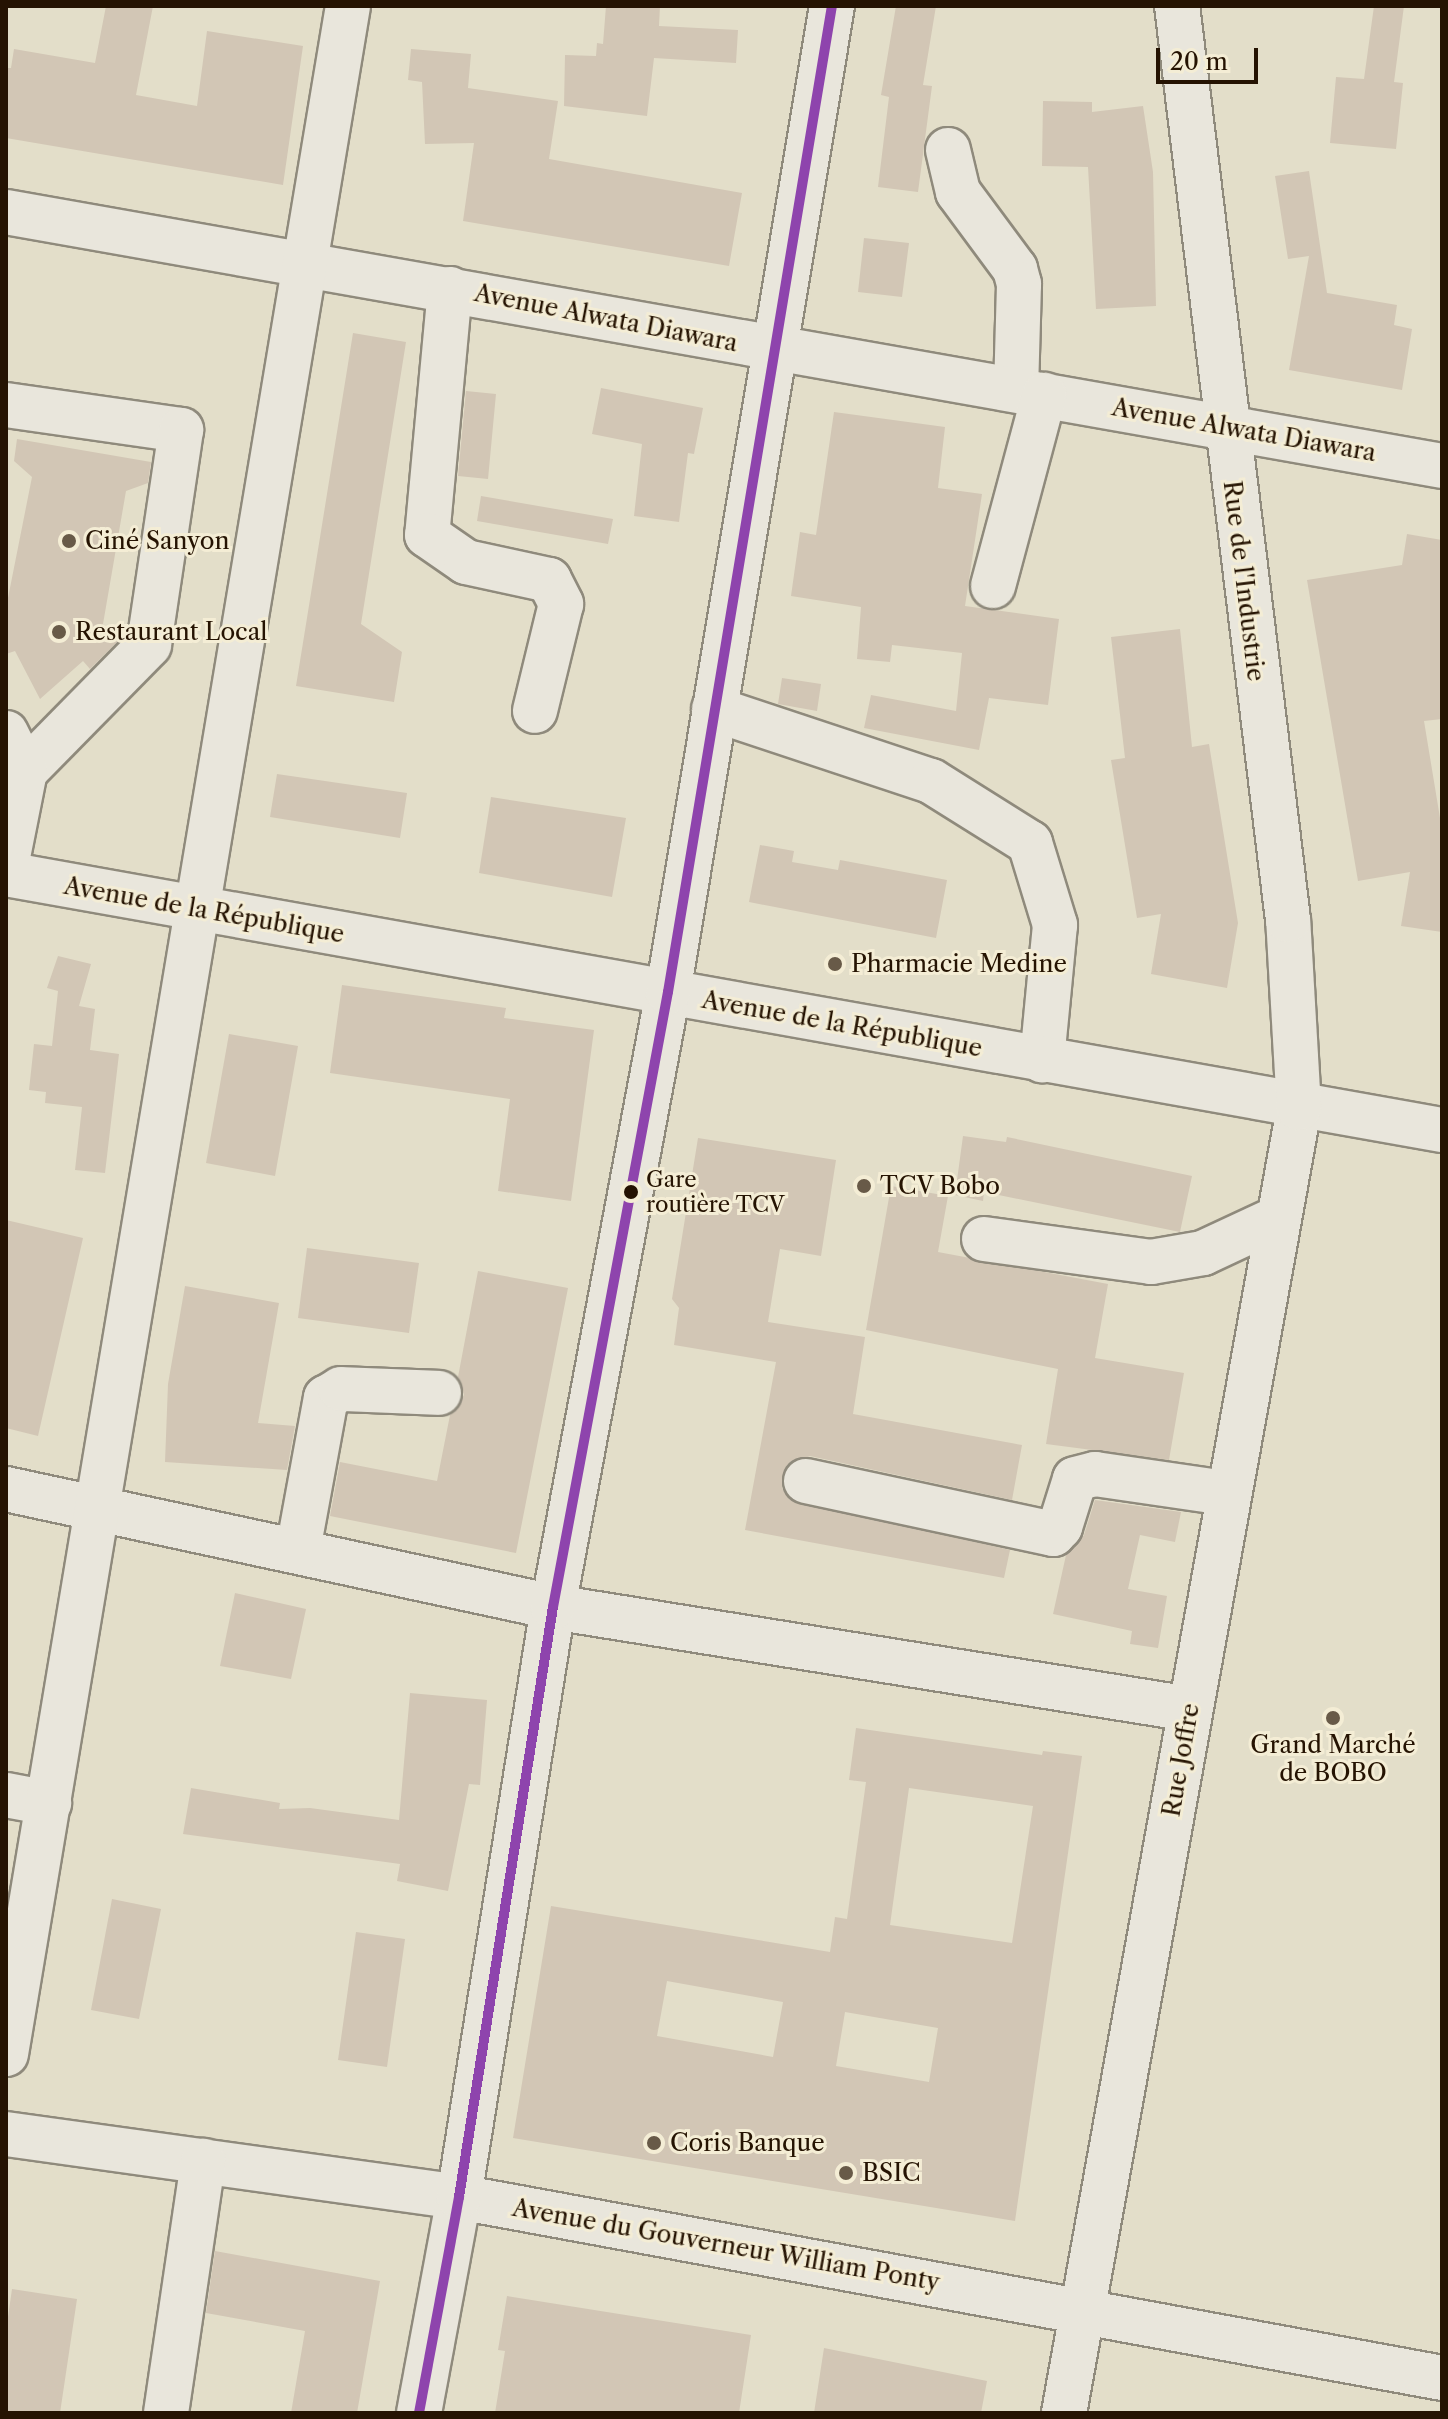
<!DOCTYPE html>
<html>
<head>
<meta charset="utf-8">
<style>
	body { margin:0 }
	#map { position:relative; width:1448px; height:2419px; overflow:hidden; background:#e3dec9; font-family:"Libre Caslon Text",serif }
	div>[style] { position:absolute }
	.building>* { inset:0; background:#d2c6b5 }
	.roads { filter:drop-shadow(2px 0 #8f8a7c) drop-shadow(-2px 0 #8f8a7c) drop-shadow(0 2px #8f8a7c) drop-shadow(0 -2px #8f8a7c) }
	.minor>* { height:44px; margin:-22px; padding:0 22px; transform-origin:22px; border-radius:22px; background:#e9e6dc }
	.bus-1>* { height:10px; margin:-5px; padding:0 5px; transform-origin:5px; border-radius:5px; background:#8e44ad }
	.dots>* { width:22px; height:22px; translate:-50% -50%; box-sizing:border-box; border:4px solid #f4edd5; border-radius:50% }
	span { translate:-50% -50%; white-space:nowrap; text-align:center; line-height:1.15; -webkit-text-stroke:6px #f4edd5; paint-order:stroke }
	.bus-label { font-size:22px; color:#251302 }
	.left { translate:0 -50%; text-align:left }
	.street-label { font-size:24px; color:#251302 }
	.poi-label { font-size:24px; color:#251302 }
	.frame { position:absolute; inset:0; border:8px solid #251302; pointer-events:none }
	.scale { position:absolute; left:1156px; top:48px; width:102px; height:36px; box-sizing:border-box; border:4px solid #251302; border-top:0; padding-left:10px; font-size:24px; line-height:28px; white-space:nowrap; color:#251302; -webkit-text-stroke:6px #f4edd5; paint-order:stroke }
</style>
</head>
<body>
<div id="map">
	<div class="building">
		<i style="clip-path:polygon(106px 6px,153px 6px,136px 95px,197px 106px,207px 31px,303px 46px,283px 185px,6px 138px,6px 68px,11px 68px,14px 49px,95px 63px)"></i>
		<i style="clip-path:polygon(606px 6px,660px 6px,659px 26px,738px 30px,736px 63px,654px 58px,647px 116px,564px 106px,565px 55px,596px 56px,597px 43px,603px 44px)"></i>
		<i style="clip-path:polygon(896px 6px,936px 6px,923px 85px,932px 86px,918px 192px,878px 187px,889px 97px,881px 95px)"></i>
		<i style="clip-path:polygon(1374px 6px,1404px 6px,1394px 82px,1403px 83px,1396px 149px,1330px 143px,1336px 77px,1364px 79px)"></i>
		<i style="clip-path:polygon(411px 49px,471px 54px,468px 88px,558px 101px,549px 159px,742px 193px,729px 266px,463px 221px,474px 143px,425px 144px,422px 82px,408px 80px)"></i>
		<i style="clip-path:polygon(1043px 101px,1092px 102px,1092px 112px,1143px 106px,1153px 172px,1156px 306px,1096px 309px,1088px 167px,1042px 166px)"></i>
		<i style="clip-path:polygon(1309px 171px,1327px 293px,1397px 305px,1394px 325px,1412px 329px,1402px 390px,1289px 370px,1309px 256px,1288px 259px,1275px 176px)"></i>
		<i style="clip-path:polygon(864px 238px,909px 243px,902px 297px,858px 292px)"></i>
		<i style="clip-path:polygon(353px 333px,406px 342px,361px 624px,402px 652px,394px 702px,296px 686px)"></i>
		<i style="clip-path:polygon(601px 388px,703px 408px,694px 454px,688px 453px,679px 522px,634px 516px,642px 444px,592px 434px)"></i>
		<i style="clip-path:polygon(466px 391px,496px 394px,488px 479px,458px 476px)"></i>
		<i style="clip-path:polygon(834px 412px,945px 427px,938px 488px,982px 494px,965px 606px,1059px 619px,1048px 705px,989px 698px,979px 750px,864px 728px,871px 695px,956px 711px,962px 653px,892px 645px,890px 662px,857px 659px,861px 607px,791px 596px,800px 532px,816px 535px)"></i>
		<i style="clip-path:polygon(17px 439px,151px 462px,148px 483px,126px 491px,103px 624px,119px 640px,90px 669px,83px 661px,40px 699px,15px 651px,6px 654px,6px 608px,32px 477px,14px 461px)"></i>
		<i style="clip-path:polygon(481px 496px,613px 519px,608px 544px,477px 521px)"></i>
		<i style="clip-path:polygon(1407px 534px,1442px 540px,1442px 719px,1424px 721px,1442px 830px,1442px 932px,1401px 926px,1410px 872px,1358px 881px,1307px 580px,1402px 565px)"></i>
		<i style="clip-path:polygon(1180px 629px,1192px 747px,1209px 744px,1238px 923px,1227px 988px,1151px 974px,1161px 914px,1137px 918px,1111px 760px,1125px 758px,1111px 637px)"></i>
		<i style="clip-path:polygon(782px 678px,821px 684px,817px 711px,778px 704px)"></i>
		<i style="clip-path:polygon(277px 774px,407px 793px,400px 838px,270px 817px)"></i>
		<i style="clip-path:polygon(491px 797px,626px 818px,612px 897px,479px 873px)"></i>
		<i style="clip-path:polygon(760px 845px,794px 851px,792px 862px,838px 870px,840px 860px,947px 880px,936px 938px,749px 902px)"></i>
		<i style="clip-path:polygon(58px 956px,91px 964px,79px 1006px,95px 1009px,90px 1050px,119px 1054px,105px 1173px,75px 1170px,82px 1107px,45px 1103px,46px 1092px,29px 1090px,34px 1044px,52px 1046px,58px 991px,47px 988px)"></i>
		<i style="clip-path:polygon(342px 985px,506px 1008px,504px 1018px,594px 1030px,571px 1201px,498px 1191px,510px 1099px,330px 1073px)"></i>
		<i style="clip-path:polygon(229px 1034px,298px 1046px,275px 1176px,206px 1163px)"></i>
		<i style="clip-path:polygon(963px 1136px,1006px 1142px,1007px 1137px,1192px 1176px,1180px 1232px,984px 1192px,983px 1201px,955px 1195px)"></i>
		<i style="clip-path:polygon(698px 1138px,836px 1160px,821px 1256px,780px 1249px,768px 1322px,865px 1337px,853px 1414px,1022px 1445px,1012px 1500px,810px 1456px,787px 1465px,782px 1488px,789px 1499px,1010px 1550px,1004px 1578px,745px 1530px,776px 1362px,674px 1345px,679px 1308px,672px 1299px)"></i>
		<i style="clip-path:polygon(891px 1186px,948px 1196px,938px 1252px,1108px 1284px,1095px 1358px,1184px 1373px,1169px 1460px,1046px 1444px,1058px 1369px,866px 1330px)"></i>
		<i style="clip-path:polygon(6px 1220px,83px 1238px,38px 1436px,6px 1428px)"></i>
		<i style="clip-path:polygon(307px 1248px,419px 1263px,409px 1333px,298px 1318px)"></i>
		<i style="clip-path:polygon(478px 1271px,568px 1288px,516px 1553px,330px 1516px,340px 1462px,437px 1481px,450px 1415px,464px 1395px,458px 1377px)"></i>
		<i style="clip-path:polygon(185px 1286px,279px 1303px,258px 1423px,295px 1426px,287px 1470px,165px 1462px,168px 1384px)"></i>
		<i style="clip-path:polygon(1095px 1500px,1181px 1512px,1175px 1542px,1140px 1535px,1128px 1589px,1167px 1596px,1158px 1648px,1130px 1644px,1132px 1631px,1053px 1614px,1066px 1555px,1084px 1535px)"></i>
		<i style="clip-path:polygon(235px 1593px,306px 1609px,291px 1679px,220px 1666px)"></i>
		<i style="clip-path:polygon(410px 1693px,487px 1700px,480px 1785px,469px 1784px,448px 1891px,397px 1881px,400px 1864px,183px 1834px,191px 1788px,280px 1803px,279px 1809px,310px 1808px,399px 1820px)"></i>
		<i style="clip-path:polygon(evenodd,856px 1728px,1042px 1755px,1043px 1751px,1082px 1756px,1015px 2221px,513px 2138px,551px 1906px,830px 1952px,835px 1917px,847px 1919px,866px 1782px,849px 1780px,856px 1728px,909px 1788px,1033px 1806px,1012px 1943px,890px 1925px,909px 1788px,856px 1728px,667px 1981px,783px 2002px,773px 2057px,657px 2036px,667px 1981px,856px 1728px,845px 2012px,938px 2028px,929px 2082px,836px 2066px,845px 2012px)"></i>
		<i style="clip-path:polygon(112px 1899px,161px 1909px,139px 2019px,91px 2010px)"></i>
		<i style="clip-path:polygon(356px 1932px,405px 1939px,387px 2067px,338px 2060px)"></i>
		<i style="clip-path:polygon(215px 2251px,380px 2281px,357px 2413px,291px 2413px,305px 2331px,206px 2313px)"></i>
		<i style="clip-path:polygon(12px 2289px,77px 2299px,60px 2413px,6px 2413px,6px 2331px)"></i>
		<i style="clip-path:polygon(507px 2296px,751px 2335px,739px 2413px,495px 2413px,505px 2351px,498px 2350px)"></i>
		<i style="clip-path:polygon(824px 2348px,987px 2381px,981px 2413px,814px 2413px)"></i>
	</div>
	<div class="roads">
		<div class="minor">
			<i style="left:948px;top:150px;width:43px;rotate:76.6deg"></i>
			<i style="left:958px;top:192px;width:96px;rotate:53.5deg"></i>
			<i style="left:1015px;top:269px;width:16px;rotate:75deg"></i>
			<i style="left:1019px;top:284px;width:106px;rotate:91.6deg"></i>
			<i style="left:6px;top:212px;width:1458px;rotate:10.03deg"></i>
			<i style="left:450px;top:289px;width:247px;rotate:95.3deg"></i>
			<i style="left:427px;top:535px;width:47px;rotate:34.7deg"></i>
			<i style="left:466px;top:562px;width:85px;rotate:12.2deg"></i>
			<i style="left:549px;top:580px;width:27px;rotate:63deg"></i>
			<i style="left:561px;top:604px;width:110px;rotate:103.7deg"></i>
			<i style="left:6px;top:405px;width:177px;rotate:8.1deg"></i>
			<i style="left:181px;top:430px;width:217px;rotate:98.5deg"></i>
			<i style="left:149px;top:645px;width:177px;rotate:134.5deg"></i>
			<i style="left:25px;top:771px;width:98px;rotate:101.2deg"></i>
			<i style="left:993px;top:586px;width:198px;rotate:-75deg"></i>
			<i style="left:714px;top:709px;width:229px;rotate:18.4deg"></i>
			<i style="left:931px;top:781px;width:117px;rotate:32.1deg"></i>
			<i style="left:1030px;top:843px;width:86px;rotate:73deg"></i>
			<i style="left:1055px;top:925px;width:136px;rotate:95.5deg"></i>
			<i style="left:6px;top:733px;width:42px;rotate:63.4deg"></i>
			<i style="left:6px;top:874px;width:1459px;rotate:10.11deg"></i>
			<i style="left:984px;top:1239px;width:169px;rotate:7.8deg"></i>
			<i style="left:1151px;top:1262px;width:53px;rotate:-9.8deg"></i>
			<i style="left:1203px;top:1253px;width:83px;rotate:-25deg"></i>
			<i style="left:806px;top:1481px;width:253px;rotate:12.1deg"></i>
			<i style="left:1053px;top:1534px;width:10px;rotate:-45deg"></i>
			<i style="left:1060px;top:1527px;width:50px;rotate:-72.6deg"></i>
			<i style="left:1075px;top:1479px;width:21px;rotate:-14deg"></i>
			<i style="left:1095px;top:1474px;width:132px;rotate:8.3deg"></i>
			<i style="left:6px;top:1489px;width:560px;rotate:12.17deg"></i>
			<i style="left:553px;top:1607px;width:645px;rotate:9.1deg"></i>
			<i style="left:298px;top:1550px;width:155px;rotate:-79.6deg"></i>
			<i style="left:326px;top:1398px;width:17px;rotate:-31deg"></i>
			<i style="left:341px;top:1389px;width:98px;rotate:2.3deg"></i>
			<i style="left:6px;top:1795px;width:44px;rotate:10.5deg"></i>
			<i style="left:6px;top:2054px;width:2076px;rotate:-80.52deg"></i>
			<i style="left:6px;top:2134px;width:457px;rotate:7.9deg"></i>
			<i style="left:459px;top:2197px;width:1000px;rotate:10.43deg"></i>
			<i style="left:166px;top:2413px;width:255px;rotate:-81.6deg"></i>
			<i style="left:419px;top:2413px;width:220px;rotate:-79.5deg"></i>
			<i style="left:459px;top:2197px;width:597px;rotate:-80.95deg"></i>
			<i style="left:553px;top:1607px;width:626px;rotate:-79.41deg"></i>
			<i style="left:668px;top:992px;width:1000px;rotate:-80.56deg"></i>
			<i style="left:1064px;top:2413px;width:1326px;rotate:-79.79deg"></i>
			<i style="left:1299px;top:1108px;width:188px;rotate:-93.3deg"></i>
			<i style="left:1288px;top:920px;width:921px;rotate:-96.92deg"></i>
		</div>
	</div>
	<div class="bus-1">
		<i style="left:419px;top:2413px;width:220px;rotate:-79.5deg"></i>
		<i style="left:459px;top:2197px;width:597px;rotate:-80.95deg"></i>
		<i style="left:553px;top:1607px;width:626px;rotate:-79.41deg"></i>
		<i style="left:668px;top:992px;width:1000px;rotate:-80.56deg"></i>
	</div>
	<div class="dots">
		<i style="left:69px;top:541px;background:#685a48"></i>
		<i style="left:59px;top:632px;background:#685a48"></i>
		<i style="left:835px;top:964px;background:#685a48"></i>
		<i style="left:864px;top:1186px;background:#685a48"></i>
		<i style="left:631px;top:1192px;background:#251302"></i>
		<i style="left:1333px;top:1718px;background:#685a48"></i>
		<i style="left:654px;top:2143px;background:#685a48"></i>
		<i style="left:846px;top:2173px;background:#685a48"></i>
	</div>
	<div class="bus-label">
		<span class="left" style="left:646px;top:1192px">Gare<br>routière TCV</span>
	</div>
	<div class="street-label">
		<span style="left:606px;top:318px;rotate:11deg">Avenue Alwata Diawara</span>
		<span style="left:1244px;top:430px;rotate:10deg">Avenue Alwata Diawara</span>
		<span style="left:1244px;top:581px;rotate:83deg">Rue de l'Industrie</span>
		<span style="left:204px;top:910px;rotate:10deg">Avenue de la République</span>
		<span style="left:842px;top:1024px;rotate:10deg">Avenue de la République</span>
		<span style="left:1181px;top:1760px;rotate:-80deg">Rue Joffre</span>
		<span style="left:726px;top:2245px;rotate:10deg">Avenue du Gouverneur William Ponty</span>
	</div>
	<div class="poi-label">
		<span class="left" style="left:85px;top:541px">Ciné Sanyon</span>
		<span class="left" style="left:75px;top:632px">Restaurant Local</span>
		<span class="left" style="left:851px;top:964px">Pharmacie Medine</span>
		<span class="left" style="left:880px;top:1186px">TCV Bobo</span>
		<span style="left:1333px;top:1759px">Grand Marché<br>de BOBO</span>
		<span class="left" style="left:670px;top:2143px">Coris Banque</span>
		<span class="left" style="left:862px;top:2173px">BSIC</span>
	</div>
	<div class="frame"></div>
	<div class="scale">20 m</div>
</div>
</body>
</html>
